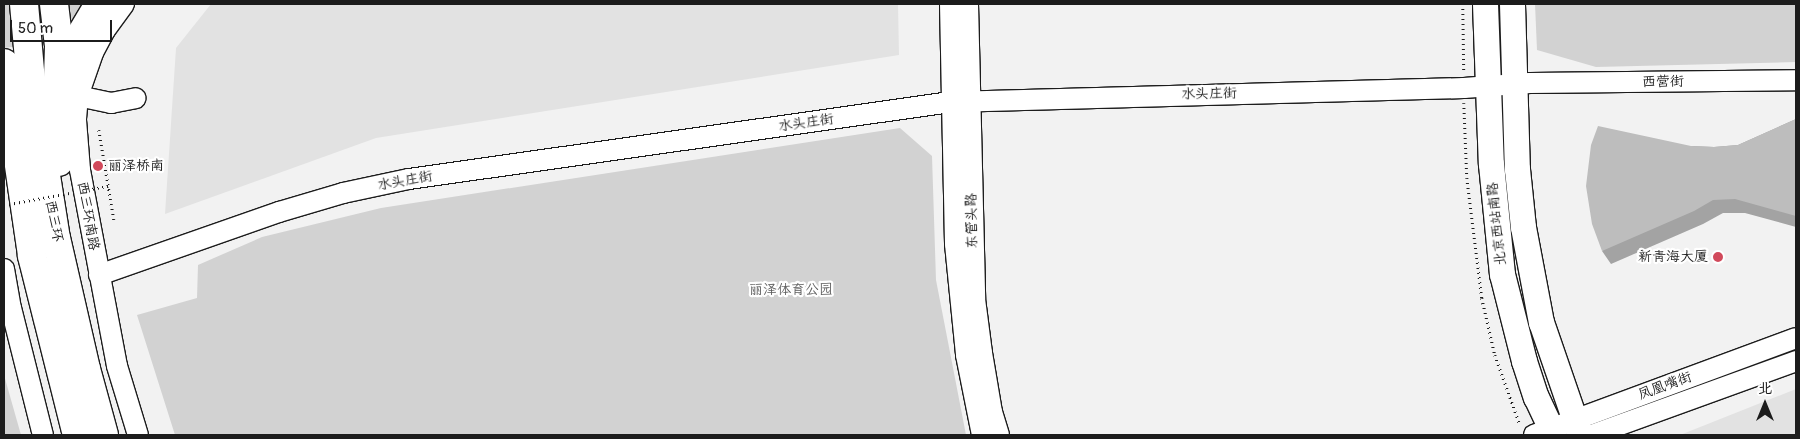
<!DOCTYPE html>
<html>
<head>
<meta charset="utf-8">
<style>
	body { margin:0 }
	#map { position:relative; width:1800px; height:439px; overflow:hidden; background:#f2f2f2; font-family:Pangolin,"LXGW WenKai TC",sans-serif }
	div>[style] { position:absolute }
	.built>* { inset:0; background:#e2e2e2 }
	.green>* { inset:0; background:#d2d2d2 }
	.path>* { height:2.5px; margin-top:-1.25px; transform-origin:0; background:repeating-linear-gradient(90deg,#1c1c1c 0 1px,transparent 0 5px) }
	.roads { filter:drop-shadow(1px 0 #1c1c1c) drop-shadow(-1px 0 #1c1c1c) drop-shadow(0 1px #1c1c1c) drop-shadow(0 -1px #1c1c1c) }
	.minor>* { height:20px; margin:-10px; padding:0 10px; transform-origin:10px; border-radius:10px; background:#fff }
	.major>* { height:25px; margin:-12.5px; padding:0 12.5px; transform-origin:12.5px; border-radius:12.5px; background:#fff }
	.highway>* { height:28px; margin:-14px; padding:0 14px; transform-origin:14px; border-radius:14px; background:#fff }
	.path-bridge>* { height:2.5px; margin-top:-1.25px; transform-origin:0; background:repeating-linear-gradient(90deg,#1c1c1c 0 1px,transparent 0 5px) }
	.wall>* { inset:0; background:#a3a3a3 }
	.building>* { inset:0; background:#bdbdbd }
	.dots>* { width:14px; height:14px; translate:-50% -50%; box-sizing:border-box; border:2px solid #fff; border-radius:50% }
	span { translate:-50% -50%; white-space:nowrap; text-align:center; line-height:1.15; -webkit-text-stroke:4.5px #fff; paint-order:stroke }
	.street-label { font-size:14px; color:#1c1c1c }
	.poi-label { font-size:14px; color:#1c1c1c }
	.left { translate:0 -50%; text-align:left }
	.right { translate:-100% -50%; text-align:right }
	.park-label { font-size:14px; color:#5c5c5c }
	.frame { position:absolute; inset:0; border:5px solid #1c1c1c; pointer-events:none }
	.north { position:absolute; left:1740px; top:379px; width:50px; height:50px; -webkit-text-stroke:4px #fff; paint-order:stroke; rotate:0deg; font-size:14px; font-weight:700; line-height:20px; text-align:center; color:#1c1c1c }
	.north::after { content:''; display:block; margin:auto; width:18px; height:22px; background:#1c1c1c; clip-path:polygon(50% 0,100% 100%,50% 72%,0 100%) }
	.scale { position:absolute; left:10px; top:20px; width:102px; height:22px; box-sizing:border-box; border:2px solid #1c1c1c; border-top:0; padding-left:6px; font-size:15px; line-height:18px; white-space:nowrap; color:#1c1c1c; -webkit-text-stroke:4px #fff; paint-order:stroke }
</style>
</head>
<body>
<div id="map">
	<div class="built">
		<i style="clip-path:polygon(211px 4px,898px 4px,899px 55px,376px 138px,165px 214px,176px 48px)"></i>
		<i style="clip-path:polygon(1796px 389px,1796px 435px,1680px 435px)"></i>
	</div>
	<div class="green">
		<i style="clip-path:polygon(4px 4px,97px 4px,73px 39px,4px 48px)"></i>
		<i style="clip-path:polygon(1535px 4px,1796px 4px,1796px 62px,1596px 67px,1537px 50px)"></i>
		<i style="clip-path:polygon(900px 128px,932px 156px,936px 280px,966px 435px,175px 435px,137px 315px,197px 298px,198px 265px,262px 237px,381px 208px)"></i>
		<i style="clip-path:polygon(4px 375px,21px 435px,4px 435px)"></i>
	</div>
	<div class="path">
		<i style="left:1463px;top:4px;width:68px;rotate:89.2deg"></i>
		<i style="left:1464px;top:103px;width:75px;rotate:87.7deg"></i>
		<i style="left:1467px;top:178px;width:121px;rotate:82.9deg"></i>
		<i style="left:1482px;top:298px;width:58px;rotate:77.2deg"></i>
		<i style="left:1495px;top:355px;width:74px;rotate:70.3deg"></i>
		<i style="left:99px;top:130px;width:91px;rotate:80.5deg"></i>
	</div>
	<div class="roads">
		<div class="minor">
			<i style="left:124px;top:4px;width:32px;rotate:126deg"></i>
			<i style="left:105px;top:30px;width:26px;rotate:118deg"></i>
			<i style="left:93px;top:53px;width:46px;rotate:109.2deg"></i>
			<i style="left:78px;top:96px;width:24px;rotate:95deg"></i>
			<i style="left:76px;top:120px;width:50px;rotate:85.4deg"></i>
			<i style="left:80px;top:170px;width:199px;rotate:79.3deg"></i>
			<i style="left:117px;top:366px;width:72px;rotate:73.1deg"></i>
			<i style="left:950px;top:4px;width:240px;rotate:88.8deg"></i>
			<i style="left:955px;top:244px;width:112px;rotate:84.3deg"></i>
			<i style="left:966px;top:355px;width:82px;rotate:78.7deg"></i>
			<i style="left:968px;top:4px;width:295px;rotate:88.6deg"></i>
			<i style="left:975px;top:299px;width:54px;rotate:82.6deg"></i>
			<i style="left:982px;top:353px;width:60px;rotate:80.4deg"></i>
			<i style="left:992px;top:412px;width:24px;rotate:73deg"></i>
			<i style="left:78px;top:96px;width:34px;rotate:12deg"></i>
			<i style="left:111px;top:103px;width:25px;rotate:-11deg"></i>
			<i style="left:4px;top:269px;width:40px;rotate:80deg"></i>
			<i style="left:11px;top:308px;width:131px;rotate:75.9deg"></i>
			<i style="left:99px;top:275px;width:191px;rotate:-19.3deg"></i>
			<i style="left:279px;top:212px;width:67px;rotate:-16.5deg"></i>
			<i style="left:343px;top:193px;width:67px;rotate:-12deg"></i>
			<i style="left:409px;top:179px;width:547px;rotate:-8.09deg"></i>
			<i style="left:951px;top:102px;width:513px;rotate:-1.56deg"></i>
			<i style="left:1464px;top:88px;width:66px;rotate:-4.3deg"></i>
			<i style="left:1530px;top:83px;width:266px;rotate:-0.6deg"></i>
			<i style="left:1534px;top:435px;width:279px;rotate:-20.3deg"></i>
			<i style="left:1592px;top:435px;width:217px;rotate:-19.9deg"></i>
		</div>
		<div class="major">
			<i style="left:1485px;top:4px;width:160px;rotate:87.9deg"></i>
			<i style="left:1491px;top:164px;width:111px;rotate:84.3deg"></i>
			<i style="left:1502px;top:274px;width:90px;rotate:75.8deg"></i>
			<i style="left:1524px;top:361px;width:38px;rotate:72deg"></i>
			<i style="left:1536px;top:397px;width:42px;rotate:64.7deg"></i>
			<i style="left:1512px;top:4px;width:165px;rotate:88.3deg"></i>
			<i style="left:1517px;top:169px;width:58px;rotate:84.1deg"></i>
			<i style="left:1523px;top:227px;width:97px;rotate:79.3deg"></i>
			<i style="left:1541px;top:322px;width:120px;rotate:71deg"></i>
		</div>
		<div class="highway">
			<i style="left:24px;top:4px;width:77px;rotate:84.8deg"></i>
			<i style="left:31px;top:81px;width:159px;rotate:81deg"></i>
			<i style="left:56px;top:238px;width:134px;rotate:77.1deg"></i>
			<i style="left:86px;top:369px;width:68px;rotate:74.7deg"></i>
			<i style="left:54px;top:4px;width:42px;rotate:83.2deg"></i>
			<i style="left:59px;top:46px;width:95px;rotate:91.8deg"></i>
			<i style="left:56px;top:141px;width:21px;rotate:82deg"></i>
			<i style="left:4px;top:63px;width:195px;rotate:81.7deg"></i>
			<i style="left:32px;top:256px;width:185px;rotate:75.9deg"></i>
			<i style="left:67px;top:76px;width:36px;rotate:-74deg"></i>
			<i style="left:77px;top:41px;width:43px;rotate:-59.3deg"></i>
		</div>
	</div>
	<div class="path-bridge">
		<i style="left:4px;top:205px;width:106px;rotate:-10.4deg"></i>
	</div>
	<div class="wall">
		<i style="clip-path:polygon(1796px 119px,1796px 227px,1745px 213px,1723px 213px,1703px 224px,1611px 264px,1602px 251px,1691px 146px,1714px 147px,1738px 145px)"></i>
	</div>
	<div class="building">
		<i style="clip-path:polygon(1796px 119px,1796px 216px,1735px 199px,1713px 200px,1694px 211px,1602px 251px,1592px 224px,1586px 186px,1591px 145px,1598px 126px,1691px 146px,1714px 147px,1738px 145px)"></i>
	</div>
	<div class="dots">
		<i style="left:98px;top:166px;background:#d1495b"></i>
		<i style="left:1718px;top:257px;background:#d1495b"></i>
	</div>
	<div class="street-label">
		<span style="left:1663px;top:82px;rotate:-1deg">西营街</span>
		<span style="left:1209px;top:94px;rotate:-1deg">水头庄街</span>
		<span style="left:806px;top:123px;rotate:-8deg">水头庄街</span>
		<span style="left:405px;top:181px;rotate:-10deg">水头庄街</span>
		<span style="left:88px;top:216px;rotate:80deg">西三环南路</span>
		<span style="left:54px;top:221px;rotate:79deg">西三环</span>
		<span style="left:972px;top:221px;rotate:-91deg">东管头路</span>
		<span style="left:1497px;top:224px;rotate:-96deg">北京西站南路</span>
		<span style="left:1665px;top:386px;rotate:-20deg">凤凰嘴街</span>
	</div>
	<div class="poi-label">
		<span class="left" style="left:108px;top:166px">丽泽桥南</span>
		<span class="right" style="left:1708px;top:257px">新青海大厦</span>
	</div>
	<div class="park-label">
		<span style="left:791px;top:290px">丽泽体育公园</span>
	</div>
	<div class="frame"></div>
	<div class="north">北</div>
	<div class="scale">50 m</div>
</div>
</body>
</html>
